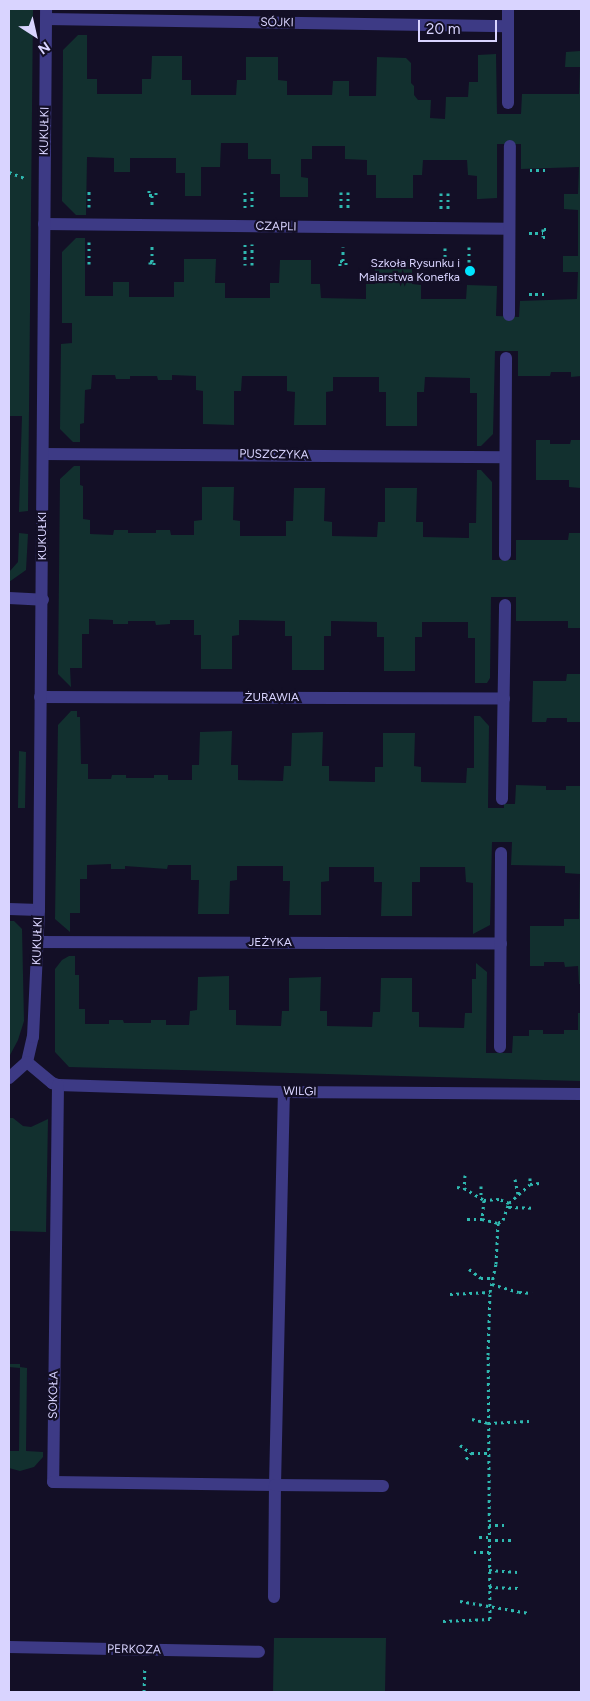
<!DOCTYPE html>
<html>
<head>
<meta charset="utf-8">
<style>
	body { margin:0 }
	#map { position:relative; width:590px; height:1701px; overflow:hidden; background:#130f26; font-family:Figtree,sans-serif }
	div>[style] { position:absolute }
	.green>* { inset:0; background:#12302f }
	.path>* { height:3px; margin-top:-1.5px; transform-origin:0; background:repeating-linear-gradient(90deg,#2fb8b0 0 2.5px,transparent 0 6.5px) }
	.lane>* { height:12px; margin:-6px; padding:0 6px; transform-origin:6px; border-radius:6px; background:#3d3a85 }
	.street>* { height:12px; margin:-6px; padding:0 6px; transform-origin:6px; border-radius:6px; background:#3d3a85 }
	.dots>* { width:14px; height:14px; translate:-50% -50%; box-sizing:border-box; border:2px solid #130f26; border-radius:50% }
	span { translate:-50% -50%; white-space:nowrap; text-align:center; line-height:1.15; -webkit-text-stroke:4.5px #130f26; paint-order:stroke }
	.street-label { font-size:12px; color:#d9d4ff }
	.poi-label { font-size:12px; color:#d9d4ff }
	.right { translate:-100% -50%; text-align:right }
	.frame { position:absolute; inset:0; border:10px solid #d9d4ff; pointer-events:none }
	.north { position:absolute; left:10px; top:10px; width:50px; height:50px; -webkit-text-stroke:4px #130f26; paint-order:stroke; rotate:145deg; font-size:14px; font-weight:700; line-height:20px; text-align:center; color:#d9d4ff }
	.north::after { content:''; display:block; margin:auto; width:18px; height:22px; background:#d9d4ff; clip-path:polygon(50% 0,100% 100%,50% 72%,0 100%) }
	.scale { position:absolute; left:418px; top:20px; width:79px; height:22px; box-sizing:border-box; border:2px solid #d9d4ff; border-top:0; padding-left:6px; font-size:15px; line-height:18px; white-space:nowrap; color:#d9d4ff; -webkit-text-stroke:4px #130f26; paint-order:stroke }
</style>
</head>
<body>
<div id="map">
	<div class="green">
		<i style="clip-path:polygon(9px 9px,33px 9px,28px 511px,19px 512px,22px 416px,9px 416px)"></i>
		<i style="clip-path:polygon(581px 9px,581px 376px,571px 377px,571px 372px,551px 372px,550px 376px,518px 376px,518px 351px,495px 351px,493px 434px,481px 446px,477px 446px,477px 393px,470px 393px,470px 378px,425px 377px,424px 392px,417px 392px,417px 426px,386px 426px,386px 392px,379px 392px,379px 377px,333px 377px,333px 391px,326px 392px,326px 425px,294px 425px,295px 392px,287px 391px,287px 376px,242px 376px,241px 391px,234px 391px,234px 425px,203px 424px,203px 391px,196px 390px,196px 376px,172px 375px,172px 380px,158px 380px,157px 376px,130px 376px,130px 379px,116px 379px,115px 375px,92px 375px,91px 389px,85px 390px,84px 423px,80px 424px,80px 442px,73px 442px,60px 429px,61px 344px,72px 343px,72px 323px,62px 323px,62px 252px,76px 238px,85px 238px,85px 296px,113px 296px,113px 282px,129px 282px,129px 297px,174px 297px,174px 282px,184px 282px,184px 259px,216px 259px,215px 283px,225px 283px,225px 298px,270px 298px,270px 283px,279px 283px,280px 260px,311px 260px,311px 284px,320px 284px,321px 298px,366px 299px,366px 284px,375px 284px,375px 260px,412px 261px,412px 284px,421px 285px,421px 299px,466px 299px,467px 285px,497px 286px,496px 316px,519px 317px,520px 301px,577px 299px,578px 272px,563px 272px,563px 256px,578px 256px,578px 210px,564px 209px,564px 194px,578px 194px,579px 167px,521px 169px,521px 144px,497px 144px,497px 198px,479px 199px,477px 199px,477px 176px,468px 175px,467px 160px,423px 160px,422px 175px,413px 175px,413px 198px,376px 198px,376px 175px,367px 175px,367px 160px,345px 159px,345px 146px,312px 146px,312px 159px,301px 159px,301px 177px,308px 178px,308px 197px,280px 197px,280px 174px,271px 174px,271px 159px,248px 159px,248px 143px,221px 143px,220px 167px,201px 167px,201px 196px,185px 196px,185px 173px,176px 173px,176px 158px,130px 158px,130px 172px,114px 172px,114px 158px,87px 157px,86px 215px,76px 215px,62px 201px,63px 55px,63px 50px,78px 35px,87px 35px,87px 79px,97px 79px,97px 94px,142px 94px,142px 79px,151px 79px,152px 56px,182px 56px,182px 80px,191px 80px,191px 95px,236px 95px,237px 80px,246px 80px,246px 57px,278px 57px,278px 80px,287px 81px,287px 95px,332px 95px,333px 81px,349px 81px,349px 96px,376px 96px,377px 57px,406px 58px,411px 63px,411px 83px,414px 86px,414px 95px,418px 100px,431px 100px,430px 118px,445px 119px,446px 97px,468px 97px,469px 82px,478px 82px,478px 55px,496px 54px,497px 114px,521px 114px,522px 94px,579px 94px,580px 67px,565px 67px,566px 52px,580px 51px)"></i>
		<i style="clip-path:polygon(536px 440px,550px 440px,550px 444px,570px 444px,571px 440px,581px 440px,581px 488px,569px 487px,569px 480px,536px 480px)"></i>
		<i style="clip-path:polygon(74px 466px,80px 466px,80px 485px,83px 486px,83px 519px,90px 520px,90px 534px,113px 535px,114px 530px,128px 530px,128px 533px,156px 533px,156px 530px,170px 530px,171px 535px,194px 535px,194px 521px,202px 520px,202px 487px,234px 487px,233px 520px,240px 521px,240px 536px,286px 536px,286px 521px,293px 521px,294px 488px,325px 488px,324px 521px,332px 522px,332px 536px,377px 537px,378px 522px,385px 522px,385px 488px,417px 488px,416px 522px,423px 522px,423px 537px,469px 538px,469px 523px,476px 523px,477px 470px,481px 470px,492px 482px,492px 560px,516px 560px,516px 540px,568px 540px,569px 533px,581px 533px,581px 628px,568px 628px,568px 621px,516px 621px,516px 597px,491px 597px,490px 678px,487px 683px,475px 683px,475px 638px,468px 638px,468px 622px,422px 622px,422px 637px,415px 637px,415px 671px,384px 671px,384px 637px,377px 637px,377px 622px,331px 621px,331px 636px,324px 636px,324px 670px,292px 670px,292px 636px,285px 636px,285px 621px,239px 620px,239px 635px,232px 636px,232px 669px,201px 669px,201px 635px,194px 635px,194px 620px,170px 620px,170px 624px,156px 625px,155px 621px,128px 621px,128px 624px,113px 624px,113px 620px,89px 619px,89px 634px,82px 634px,82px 668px,70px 668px,71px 687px,58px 674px,60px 479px)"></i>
		<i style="clip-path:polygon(19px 533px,28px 534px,26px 570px,9px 582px,9px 572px,18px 562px)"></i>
		<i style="clip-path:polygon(567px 674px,581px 674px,581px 740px,581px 722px,567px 722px,567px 718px,547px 718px,546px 722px,532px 722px,533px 681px,566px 681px)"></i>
		<i style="clip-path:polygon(71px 711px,77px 711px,77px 717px,80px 717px,81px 764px,88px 764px,88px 779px,111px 779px,112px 775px,126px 775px,126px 778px,154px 778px,154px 775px,168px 775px,168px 780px,192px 780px,192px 765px,199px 765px,200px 732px,232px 731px,231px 765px,238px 765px,238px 780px,283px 781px,284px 766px,291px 766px,292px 733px,323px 732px,322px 766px,329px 766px,329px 781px,375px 782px,375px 767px,383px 767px,383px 733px,415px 733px,414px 766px,421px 767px,421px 782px,466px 783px,467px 768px,474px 768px,474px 716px,480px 716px,489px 726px,488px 808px,504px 808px,504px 804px,515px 804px,516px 785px,546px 786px,546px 790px,566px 790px,566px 786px,580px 786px,581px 769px,581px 984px,579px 984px,578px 966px,565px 967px,564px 962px,544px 962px,544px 966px,530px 966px,530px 926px,564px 926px,564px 919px,579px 919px,580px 874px,565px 873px,565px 866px,511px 865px,512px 842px,492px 842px,490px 925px,473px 934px,473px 883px,466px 882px,465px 867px,420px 867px,420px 882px,412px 882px,412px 916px,381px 916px,382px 882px,374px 882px,374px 867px,329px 867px,329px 881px,321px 882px,321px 915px,289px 915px,290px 881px,283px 881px,283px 866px,237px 866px,237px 880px,230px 881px,229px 914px,198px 914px,199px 880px,191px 880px,191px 865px,168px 865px,167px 869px,125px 866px,125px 869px,111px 869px,111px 864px,87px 865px,87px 879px,80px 879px,80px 913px,70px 913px,70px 932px,55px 919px,58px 725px)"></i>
		<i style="clip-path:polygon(19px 751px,26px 752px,25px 808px,18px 808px)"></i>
		<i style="clip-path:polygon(9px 921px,14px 921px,22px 929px,24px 1021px,18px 1040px,9px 1057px)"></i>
		<i style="clip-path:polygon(69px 956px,75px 956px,75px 975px,79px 975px,79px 1009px,85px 1009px,85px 1024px,109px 1024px,109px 1020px,123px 1020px,124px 1023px,151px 1023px,151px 1020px,166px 1020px,166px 1025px,189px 1025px,190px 1011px,197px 1010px,198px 977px,229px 976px,229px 1010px,236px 1010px,236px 1025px,281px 1026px,282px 1011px,289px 1011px,289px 978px,321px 977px,320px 1011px,327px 1011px,327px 1026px,372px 1027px,373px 1012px,380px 1012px,381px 978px,412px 978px,412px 1012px,419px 1012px,419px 1027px,464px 1028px,465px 1013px,472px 1013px,472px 979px,476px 979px,476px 963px,487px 972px,486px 1053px,512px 1053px,513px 1036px,529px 1036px,529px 1030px,543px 1030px,543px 1034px,564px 1034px,564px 1030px,578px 1030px,578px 1013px,581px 1013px,581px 1081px,69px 1067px,55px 1052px,55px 969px,62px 960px)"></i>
		<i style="clip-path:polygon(9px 1118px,13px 1118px,23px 1126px,31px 1127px,48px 1119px,46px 1232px,9px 1231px)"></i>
		<i style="clip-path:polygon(9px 1364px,20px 1364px,20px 1367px,27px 1368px,26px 1451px,43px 1452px,43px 1457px,34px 1467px,20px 1471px,9px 1468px,9px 1451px,19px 1451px,20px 1368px,9px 1367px)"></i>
		<i style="clip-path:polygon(274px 1638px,386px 1638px,385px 1692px,273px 1692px)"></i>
	</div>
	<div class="path">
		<i style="left:530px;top:170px;width:16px"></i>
		<i style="left:9px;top:172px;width:17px;rotate:21deg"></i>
		<i style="left:149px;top:190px;width:5px;rotate:90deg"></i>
		<i style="left:149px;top:195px;width:7px"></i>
		<i style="left:156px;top:195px;width:5px;rotate:-90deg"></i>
		<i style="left:252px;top:191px;width:17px;rotate:90deg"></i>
		<i style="left:341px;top:192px;width:17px;rotate:90deg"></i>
		<i style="left:348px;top:192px;width:17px;rotate:90deg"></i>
		<i style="left:441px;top:193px;width:17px;rotate:90deg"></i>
		<i style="left:448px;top:193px;width:17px;rotate:90deg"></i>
		<i style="left:152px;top:195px;width:11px;rotate:90deg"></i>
		<i style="left:89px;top:207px;width:18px;rotate:-90deg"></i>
		<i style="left:245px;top:208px;width:17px;rotate:-90deg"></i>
		<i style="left:546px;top:229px;width:3px;rotate:180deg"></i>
		<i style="left:543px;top:229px;width:8px;rotate:90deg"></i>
		<i style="left:543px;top:237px;width:3px"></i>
		<i style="left:529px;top:233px;width:14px"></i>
		<i style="left:89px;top:242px;width:22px;rotate:90deg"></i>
		<i style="left:245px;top:244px;width:21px;rotate:90deg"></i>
		<i style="left:445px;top:248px;width:15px;rotate:90deg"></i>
		<i style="left:343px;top:261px;width:14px;rotate:-90deg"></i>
		<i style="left:152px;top:262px;width:17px;rotate:-90deg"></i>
		<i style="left:469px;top:262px;width:15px;rotate:-90deg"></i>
		<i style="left:150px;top:264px;width:2px;rotate:-90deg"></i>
		<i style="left:150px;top:262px;width:4px"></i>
		<i style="left:154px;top:262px;width:3px;rotate:90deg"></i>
		<i style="left:252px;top:265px;width:21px;rotate:-90deg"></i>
		<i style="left:340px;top:266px;width:5px;rotate:-90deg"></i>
		<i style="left:340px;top:261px;width:6px;rotate:9deg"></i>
		<i style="left:346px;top:262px;width:4px;rotate:90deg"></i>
		<i style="left:441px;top:267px;width:4px;rotate:-90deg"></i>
		<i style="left:441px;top:263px;width:7px;rotate:-8deg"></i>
		<i style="left:448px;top:262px;width:5px;rotate:90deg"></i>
		<i style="left:529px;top:294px;width:16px"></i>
		<i style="left:465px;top:1175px;width:13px;rotate:94deg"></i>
		<i style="left:464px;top:1188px;width:23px;rotate:31deg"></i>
		<i style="left:530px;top:1178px;width:6px;rotate:90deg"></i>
		<i style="left:515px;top:1179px;width:15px;rotate:79deg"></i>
		<i style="left:481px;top:1186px;width:12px;rotate:90deg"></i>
		<i style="left:457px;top:1187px;width:7px;rotate:8deg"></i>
		<i style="left:509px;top:1203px;width:11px;rotate:-158deg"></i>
		<i style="left:499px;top:1199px;width:15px;rotate:176deg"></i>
		<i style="left:484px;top:1200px;width:19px;rotate:96deg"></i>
		<i style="left:482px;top:1219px;width:16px;rotate:14deg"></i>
		<i style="left:498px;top:1223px;width:6px;rotate:-31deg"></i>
		<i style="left:503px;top:1220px;width:18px;rotate:-71deg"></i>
		<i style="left:509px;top:1203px;width:28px;rotate:-42deg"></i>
		<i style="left:530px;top:1184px;width:10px;rotate:-6deg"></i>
		<i style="left:509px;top:1207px;width:24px;rotate:2deg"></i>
		<i style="left:467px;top:1219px;width:15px"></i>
		<i style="left:469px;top:1269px;width:15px;rotate:37deg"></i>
		<i style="left:481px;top:1278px;width:12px"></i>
		<i style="left:492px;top:1284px;width:28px;rotate:17deg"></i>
		<i style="left:519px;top:1292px;width:13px;rotate:4deg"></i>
		<i style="left:450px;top:1294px;width:40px;rotate:-2.9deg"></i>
		<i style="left:472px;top:1419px;width:16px;rotate:14deg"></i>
		<i style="left:488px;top:1423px;width:41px;rotate:-2.8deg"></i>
		<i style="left:460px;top:1445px;width:14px;rotate:36deg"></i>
		<i style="left:466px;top:1459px;width:8px;rotate:-50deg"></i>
		<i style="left:471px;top:1453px;width:18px"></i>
		<i style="left:489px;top:1525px;width:15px"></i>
		<i style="left:479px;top:1537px;width:10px"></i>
		<i style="left:489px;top:1540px;width:26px"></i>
		<i style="left:474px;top:1552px;width:15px"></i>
		<i style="left:489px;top:1570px;width:31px;rotate:4deg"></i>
		<i style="left:489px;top:1587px;width:30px;rotate:2deg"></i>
		<i style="left:460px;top:1601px;width:70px;rotate:9.9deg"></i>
		<i style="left:443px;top:1621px;width:47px;rotate:-2.4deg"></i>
		<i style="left:490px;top:1619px;width:264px;rotate:-90.4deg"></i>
		<i style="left:488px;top:1355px;width:63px;rotate:-88.2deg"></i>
		<i style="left:490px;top:1292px;width:29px;rotate:-78deg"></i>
		<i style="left:496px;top:1264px;width:41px;rotate:-87.2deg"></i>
		<i style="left:144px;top:1692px;width:24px;rotate:-88deg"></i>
	</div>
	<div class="lane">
		<i style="left:9px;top:598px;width:34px;rotate:3deg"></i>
	</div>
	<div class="street">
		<i style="left:46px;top:19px;width:462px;rotate:0.9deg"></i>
		<i style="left:508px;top:103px;width:94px;rotate:-90deg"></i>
		<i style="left:44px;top:224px;width:465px;rotate:0.6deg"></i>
		<i style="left:509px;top:315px;width:169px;rotate:-89.7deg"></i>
		<i style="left:43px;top:454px;width:462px;rotate:0.4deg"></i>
		<i style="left:505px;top:555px;width:197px;rotate:-89.7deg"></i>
		<i style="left:40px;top:697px;width:464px;rotate:0.2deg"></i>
		<i style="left:502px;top:799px;width:194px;rotate:-89.1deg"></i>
		<i style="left:9px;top:909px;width:30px;rotate:2deg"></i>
		<i style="left:38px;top:942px;width:463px;rotate:0.2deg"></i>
		<i style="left:500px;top:1047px;width:194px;rotate:-89.7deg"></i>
		<i style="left:27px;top:1062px;width:26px;rotate:-77deg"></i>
		<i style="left:33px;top:1037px;width:127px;rotate:-87.3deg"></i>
		<i style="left:39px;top:910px;width:901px;rotate:-89.55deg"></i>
		<i style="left:27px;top:1062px;width:33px;rotate:40deg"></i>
		<i style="left:52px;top:1083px;width:6px;rotate:18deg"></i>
		<i style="left:58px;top:1085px;width:226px;rotate:1.8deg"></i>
		<i style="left:284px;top:1092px;width:297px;rotate:0.4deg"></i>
		<i style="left:9px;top:1078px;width:24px;rotate:-42deg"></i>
		<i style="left:58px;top:1085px;width:397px;rotate:90.7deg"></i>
		<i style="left:53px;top:1482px;width:222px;rotate:0.8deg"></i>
		<i style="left:275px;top:1485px;width:393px;rotate:-88.7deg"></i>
		<i style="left:274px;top:1597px;width:112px;rotate:-89.5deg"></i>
		<i style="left:275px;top:1485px;width:108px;rotate:0.5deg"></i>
		<i style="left:9px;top:1647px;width:250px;rotate:1.1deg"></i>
	</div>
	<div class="dots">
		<i style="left:470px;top:271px;background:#00e5ff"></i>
	</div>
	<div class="street-label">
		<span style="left:277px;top:23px;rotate:1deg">SÓJKI</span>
		<span style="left:45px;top:131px;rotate:-89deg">KUKUŁKI</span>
		<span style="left:276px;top:227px;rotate:1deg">CZAPLI</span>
		<span style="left:274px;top:455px;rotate:1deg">PUSZCZYKA</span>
		<span style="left:43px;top:536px;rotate:-90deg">KUKUŁKI</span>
		<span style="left:272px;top:698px">ŻURAWIA</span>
		<span style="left:38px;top:941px;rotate:-88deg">KUKUŁKI</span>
		<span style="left:270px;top:943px">JEŻYKA</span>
		<span style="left:300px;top:1092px;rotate:1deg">WILGI</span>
		<span style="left:54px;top:1395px;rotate:-89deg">SOKOŁA</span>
		<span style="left:134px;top:1650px;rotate:1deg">PERKOZA</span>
	</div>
	<div class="poi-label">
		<span class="right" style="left:460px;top:271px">Szkoła Rysunku i<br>Malarstwa Konefka</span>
	</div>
	<div class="frame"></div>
	<div class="north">N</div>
	<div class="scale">20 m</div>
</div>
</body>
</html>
